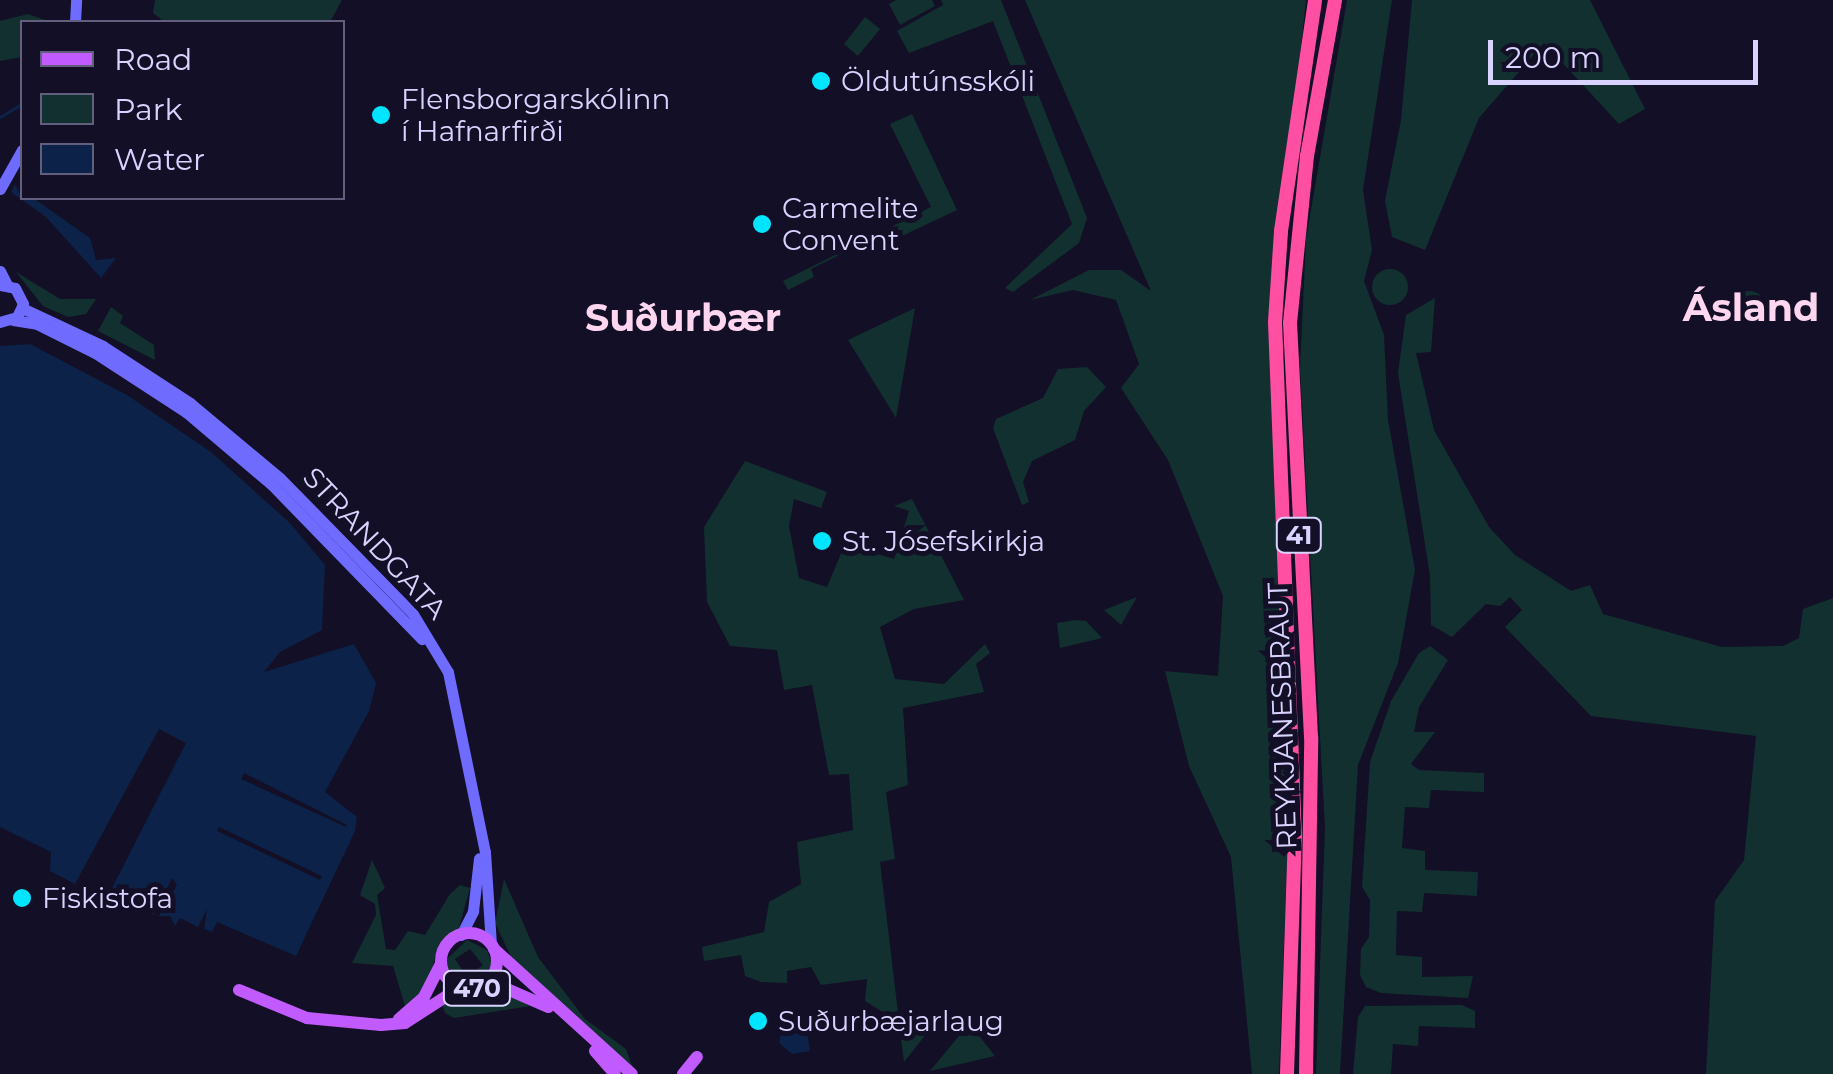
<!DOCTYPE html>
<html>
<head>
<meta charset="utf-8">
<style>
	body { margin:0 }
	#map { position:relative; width:1833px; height:1074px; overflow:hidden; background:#130f26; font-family:Montserrat,sans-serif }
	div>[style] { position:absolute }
	.green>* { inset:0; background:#12302f }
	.round { border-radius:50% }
	.water>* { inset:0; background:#0c2248 }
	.pier>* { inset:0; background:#130f26 }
	.stream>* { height:2.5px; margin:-1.25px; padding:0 1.25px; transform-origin:1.25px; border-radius:1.25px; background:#0c2248 }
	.secondary>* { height:11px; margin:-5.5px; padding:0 5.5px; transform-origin:5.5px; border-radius:5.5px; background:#6f6bff }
	.primary>* { height:12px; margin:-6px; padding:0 6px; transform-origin:6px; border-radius:6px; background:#c25bff }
	.primary>.ring { margin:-6px; padding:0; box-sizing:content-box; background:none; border:12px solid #c25bff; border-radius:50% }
	.highway>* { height:14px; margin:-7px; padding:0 7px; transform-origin:7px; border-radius:7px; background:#ff4fa3 }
	.dots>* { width:28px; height:28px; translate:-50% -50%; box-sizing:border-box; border:5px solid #130f26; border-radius:50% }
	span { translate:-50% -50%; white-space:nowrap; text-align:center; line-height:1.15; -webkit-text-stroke:10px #130f26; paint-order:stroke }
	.shield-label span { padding:2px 8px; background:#130f26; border:2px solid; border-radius:8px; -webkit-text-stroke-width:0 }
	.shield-label { font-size:25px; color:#d9d4ff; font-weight:700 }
	.poi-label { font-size:28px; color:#d9d4ff }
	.left { translate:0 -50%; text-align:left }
	.street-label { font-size:28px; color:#d9d4ff }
	.district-label { font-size:38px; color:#ffd6f0; font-weight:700 }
	.legend { position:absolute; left:20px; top:20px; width:325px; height:180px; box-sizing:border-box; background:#130f26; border:2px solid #625e7d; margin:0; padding:12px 18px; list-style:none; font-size:30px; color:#d9d4ff }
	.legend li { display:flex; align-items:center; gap:20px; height:50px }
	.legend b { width:50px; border:2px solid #625e7d }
	.scale { position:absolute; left:1488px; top:40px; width:270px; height:45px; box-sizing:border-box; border:5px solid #d9d4ff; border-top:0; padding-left:12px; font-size:30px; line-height:35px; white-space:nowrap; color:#d9d4ff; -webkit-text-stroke:8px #130f26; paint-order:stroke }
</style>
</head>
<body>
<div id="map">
	<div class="green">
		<i style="clip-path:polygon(155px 0,342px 0,330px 22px,165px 22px,153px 13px)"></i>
		<i style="clip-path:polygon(896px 0,932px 0,935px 6px,900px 25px,889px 4px)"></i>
		<i style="clip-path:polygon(941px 0,1001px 0,1087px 218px,1079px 243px,1013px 292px,1005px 288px,1072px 224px,993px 21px,909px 53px,897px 31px,943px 5px)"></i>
		<i style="clip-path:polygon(1025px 0,1306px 0,1270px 340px,1288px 838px,1279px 1074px,1252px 1074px,1231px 857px,1189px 766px,1165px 671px,1218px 676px,1223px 596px,1168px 460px,1121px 388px,1139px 364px,1116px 300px,1073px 290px,1030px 300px,1089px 270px,1121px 270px,1151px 291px)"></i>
		<i style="clip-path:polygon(1347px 0,1392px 0,1363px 190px,1372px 250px,1364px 281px,1384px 335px,1388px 420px,1415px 570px,1398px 663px,1358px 765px,1340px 1074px,1316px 1074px,1325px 828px,1300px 368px,1306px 239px)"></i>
		<i style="clip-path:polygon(1412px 0,1590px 0,1645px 109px,1619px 124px,1544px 43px,1479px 118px,1425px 250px,1392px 237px,1385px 201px,1401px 120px)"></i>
		<i style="clip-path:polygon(28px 14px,51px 22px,22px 22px,22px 57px,0 61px,0 21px)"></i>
		<i style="clip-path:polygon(865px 17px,880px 29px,858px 56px,844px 44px)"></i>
		<i style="clip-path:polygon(912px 114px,957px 210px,889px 242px,884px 233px,811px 269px,814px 277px,788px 290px,783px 281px,931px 207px,890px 124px)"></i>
		<i class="round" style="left:1372px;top:269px;width:36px;height:36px"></i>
		<i style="clip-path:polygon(16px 272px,60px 299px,96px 299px,86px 314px,68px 317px,43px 306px)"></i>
		<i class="round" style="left:1732px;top:291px;width:34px;height:34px"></i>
		<i style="clip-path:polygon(1435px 298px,1431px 352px,1416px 353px,1434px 430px,1489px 527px,1515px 555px,1571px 591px,1590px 585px,1603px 614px,1722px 647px,1783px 646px,1799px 638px,1803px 609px,1833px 598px,1833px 1074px,1706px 1074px,1715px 901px,1744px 860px,1756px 736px,1591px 716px,1505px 627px,1522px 610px,1510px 597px,1500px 606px,1486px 604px,1452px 637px,1431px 625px,1430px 576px,1398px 373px,1406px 315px)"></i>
		<i style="clip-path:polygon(111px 307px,123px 316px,120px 323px,154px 345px,155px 360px,98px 331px)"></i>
		<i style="clip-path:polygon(915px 308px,896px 418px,848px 340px)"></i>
		<i style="clip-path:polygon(1087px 367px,1106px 387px,1084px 411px,1075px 440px,1032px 461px,1023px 482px,1029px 502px,1022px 505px,993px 428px,996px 419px,1043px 398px,1058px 369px)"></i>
		<i style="clip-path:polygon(745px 461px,827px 492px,821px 508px,794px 499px,789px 526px,799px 578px,827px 587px,845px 544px,894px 559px,909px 511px,894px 506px,912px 499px,964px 600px,914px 609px,880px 627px,895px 679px,944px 684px,985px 644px,990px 653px,976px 664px,984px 692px,903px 708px,908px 785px,886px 792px,895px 859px,880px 862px,899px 1021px,939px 1018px,904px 1062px,899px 1022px,865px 1001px,867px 979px,821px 985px,811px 967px,787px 971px,787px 983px,761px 982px,745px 976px,741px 955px,704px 961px,702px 947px,764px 932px,769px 902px,801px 884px,797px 842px,853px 830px,849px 774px,829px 775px,812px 685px,784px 690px,777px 650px,730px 646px,707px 602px,704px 527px)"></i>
		<i style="clip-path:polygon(1137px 597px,1121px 625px,1104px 610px)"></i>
		<i style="clip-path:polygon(1075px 620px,1086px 621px,1102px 638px,1060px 648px,1057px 623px)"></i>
		<i style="clip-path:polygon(1430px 646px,1448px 660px,1419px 707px,1414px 732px,1435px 732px,1411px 764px,1419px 770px,1484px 773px,1484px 792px,1431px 790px,1429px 808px,1405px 807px,1402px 848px,1425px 851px,1425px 870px,1478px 872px,1477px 896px,1424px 893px,1422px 912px,1397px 911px,1396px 955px,1422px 957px,1422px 977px,1473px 976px,1468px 998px,1381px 993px,1366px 987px,1360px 975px,1361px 949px,1369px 937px,1370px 900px,1362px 887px,1370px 762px,1391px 701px,1419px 653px)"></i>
		<i style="clip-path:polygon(372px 860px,385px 888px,377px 895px,386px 949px,395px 950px,408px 931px,425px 935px,450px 894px,460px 885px,470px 888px,458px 931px,438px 948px,426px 988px,405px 1006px,393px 966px,352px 963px,376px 915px,375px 904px,360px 895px)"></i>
		<i style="clip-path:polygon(504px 879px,538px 957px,585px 1019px,626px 1049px,633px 1068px,512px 959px,495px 923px)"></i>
		<i style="clip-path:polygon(evenodd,467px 940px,487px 950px,492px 964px,481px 983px,466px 987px,448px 974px,446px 960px,467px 940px,470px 949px,483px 965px,467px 977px,455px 959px,470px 949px)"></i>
		<i style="clip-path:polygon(484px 988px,510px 994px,530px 1006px,454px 1018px,445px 1013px,442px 1004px,456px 994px)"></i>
		<i style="clip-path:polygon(1462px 1005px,1475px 1011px,1475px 1028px,1419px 1026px,1418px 1046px,1393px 1044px,1391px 1074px,1353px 1074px,1358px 1017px,1365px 1006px)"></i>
		<i style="clip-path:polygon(963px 1031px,980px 1037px,995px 1056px,930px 1071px)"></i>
	</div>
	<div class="water">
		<i style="clip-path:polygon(15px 184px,22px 198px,33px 198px,90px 238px,96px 260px,116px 258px,101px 278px,46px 217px,11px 192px)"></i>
		<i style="clip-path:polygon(30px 344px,127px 395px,211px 452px,290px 523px,325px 565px,322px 630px,280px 652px,264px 672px,354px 644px,376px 683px,369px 711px,325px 792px,357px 817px,355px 831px,296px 956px,217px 922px,212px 932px,204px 929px,207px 909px,198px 927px,180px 918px,175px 926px,170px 916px,159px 916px,177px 885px,172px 878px,154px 915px,131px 897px,109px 894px,186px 743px,159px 729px,75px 884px,50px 871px,51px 852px,0 827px,0 346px)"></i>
		<i style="clip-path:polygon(805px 1018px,810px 1051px,792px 1054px,779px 1043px,784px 1021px)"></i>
	</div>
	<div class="pier">
		<i style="clip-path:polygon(244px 773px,347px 825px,346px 827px,241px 779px)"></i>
		<i style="clip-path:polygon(219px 827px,322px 876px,320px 880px,217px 831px)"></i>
	</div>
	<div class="stream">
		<i style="left:0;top:117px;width:26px;rotate:-31deg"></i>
	</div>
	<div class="secondary">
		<i style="left:75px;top:22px;width:22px;rotate:-87deg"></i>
		<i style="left:0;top:189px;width:45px;rotate:-60.6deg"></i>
		<i style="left:0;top:271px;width:16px;rotate:63deg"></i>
		<i style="left:0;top:285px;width:15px;rotate:11deg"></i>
		<i style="left:15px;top:288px;width:18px;rotate:63deg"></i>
		<i style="left:23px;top:304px;width:14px;rotate:115deg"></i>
		<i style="left:17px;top:317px;width:18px;rotate:164deg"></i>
		<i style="left:22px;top:308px;width:89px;rotate:25.1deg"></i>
		<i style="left:103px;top:346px;width:104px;rotate:33.2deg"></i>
		<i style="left:190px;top:403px;width:117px;rotate:39.8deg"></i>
		<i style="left:280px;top:478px;width:190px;rotate:45.6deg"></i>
		<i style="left:413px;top:614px;width:68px;rotate:58.9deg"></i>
		<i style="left:448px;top:672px;width:184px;rotate:78.4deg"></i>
		<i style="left:485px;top:852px;width:92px;rotate:86.3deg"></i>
		<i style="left:13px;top:320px;width:24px;rotate:9deg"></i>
		<i style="left:37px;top:324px;width:65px;rotate:26.6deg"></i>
		<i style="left:95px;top:353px;width:108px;rotate:33deg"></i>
		<i style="left:186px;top:412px;width:113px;rotate:40.3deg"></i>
		<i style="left:272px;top:485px;width:215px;rotate:45.8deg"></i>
		<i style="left:461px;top:935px;width:27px;rotate:-63deg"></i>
		<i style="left:473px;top:911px;width:53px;rotate:-83.5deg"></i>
	</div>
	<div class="primary">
		<i class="ring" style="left:441px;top:933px;width:44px;height:44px"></i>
		<i style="left:494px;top:949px;width:186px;rotate:42.2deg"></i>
		<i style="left:482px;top:987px;width:25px;rotate:5deg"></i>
		<i style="left:507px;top:989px;width:45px;rotate:23.7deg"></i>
		<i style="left:239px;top:990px;width:74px;rotate:22.4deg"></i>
		<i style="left:307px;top:1018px;width:74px;rotate:5.4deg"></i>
		<i style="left:381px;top:1025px;width:24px;rotate:-5deg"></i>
		<i style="left:405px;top:1023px;width:64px;rotate:-32.9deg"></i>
		<i style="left:399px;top:1019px;width:33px;rotate:-41deg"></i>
		<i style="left:424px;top:997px;width:37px;rotate:-63deg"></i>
		<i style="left:595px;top:1051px;width:30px;rotate:49deg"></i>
		<i style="left:683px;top:1074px;width:22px;rotate:-51deg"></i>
	</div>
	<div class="highway">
		<i style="left:1287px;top:1074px;width:236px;rotate:-88.1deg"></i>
		<i style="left:1295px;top:838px;width:516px;rotate:-92.22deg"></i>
		<i style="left:1275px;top:322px;width:91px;rotate:-86.2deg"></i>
		<i style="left:1281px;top:231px;width:233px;rotate:-81.6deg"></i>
		<i style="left:1306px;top:1074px;width:337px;rotate:-89.1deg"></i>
		<i style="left:1311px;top:737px;width:415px;rotate:-92.9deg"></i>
		<i style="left:1290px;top:323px;width:168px;rotate:-84.2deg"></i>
		<i style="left:1307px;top:156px;width:158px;rotate:-79.8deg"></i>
	</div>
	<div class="dots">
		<i style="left:821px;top:81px;background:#00e5ff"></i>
		<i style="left:381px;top:115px;background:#00e5ff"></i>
		<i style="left:762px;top:224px;background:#00e5ff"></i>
		<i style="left:822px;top:541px;background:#00e5ff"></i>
		<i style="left:22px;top:898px;background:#00e5ff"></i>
		<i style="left:758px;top:1021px;background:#00e5ff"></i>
	</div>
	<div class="shield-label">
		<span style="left:1299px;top:535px">41</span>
		<span style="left:477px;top:988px">470</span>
	</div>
	<div class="poi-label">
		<span class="left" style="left:841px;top:81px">Öldutúnsskóli</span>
		<span class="left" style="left:401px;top:115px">Flensborgarskólinn<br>í Hafnarfirði</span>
		<span class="left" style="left:782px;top:224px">Carmelite<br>Convent</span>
		<span class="left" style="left:842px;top:541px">St. Jósefskirkja</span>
		<span class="left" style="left:42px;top:898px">Fiskistofa</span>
		<span class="left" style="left:778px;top:1021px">Suðurbæjarlaug</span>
	</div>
	<div class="street-label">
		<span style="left:375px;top:543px;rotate:47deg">STRANDGATA</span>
		<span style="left:1282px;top:716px;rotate:-92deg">REYKJANESBRAUT</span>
	</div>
	<div class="district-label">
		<span style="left:1751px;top:308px">Ásland</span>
		<span style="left:683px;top:318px">Suðurbær</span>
	</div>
	<ul class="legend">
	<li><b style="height:12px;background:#c25bff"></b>Road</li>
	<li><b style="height:28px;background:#12302f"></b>Park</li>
	<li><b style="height:28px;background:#0c2248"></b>Water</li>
	</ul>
	<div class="scale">200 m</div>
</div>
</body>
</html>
